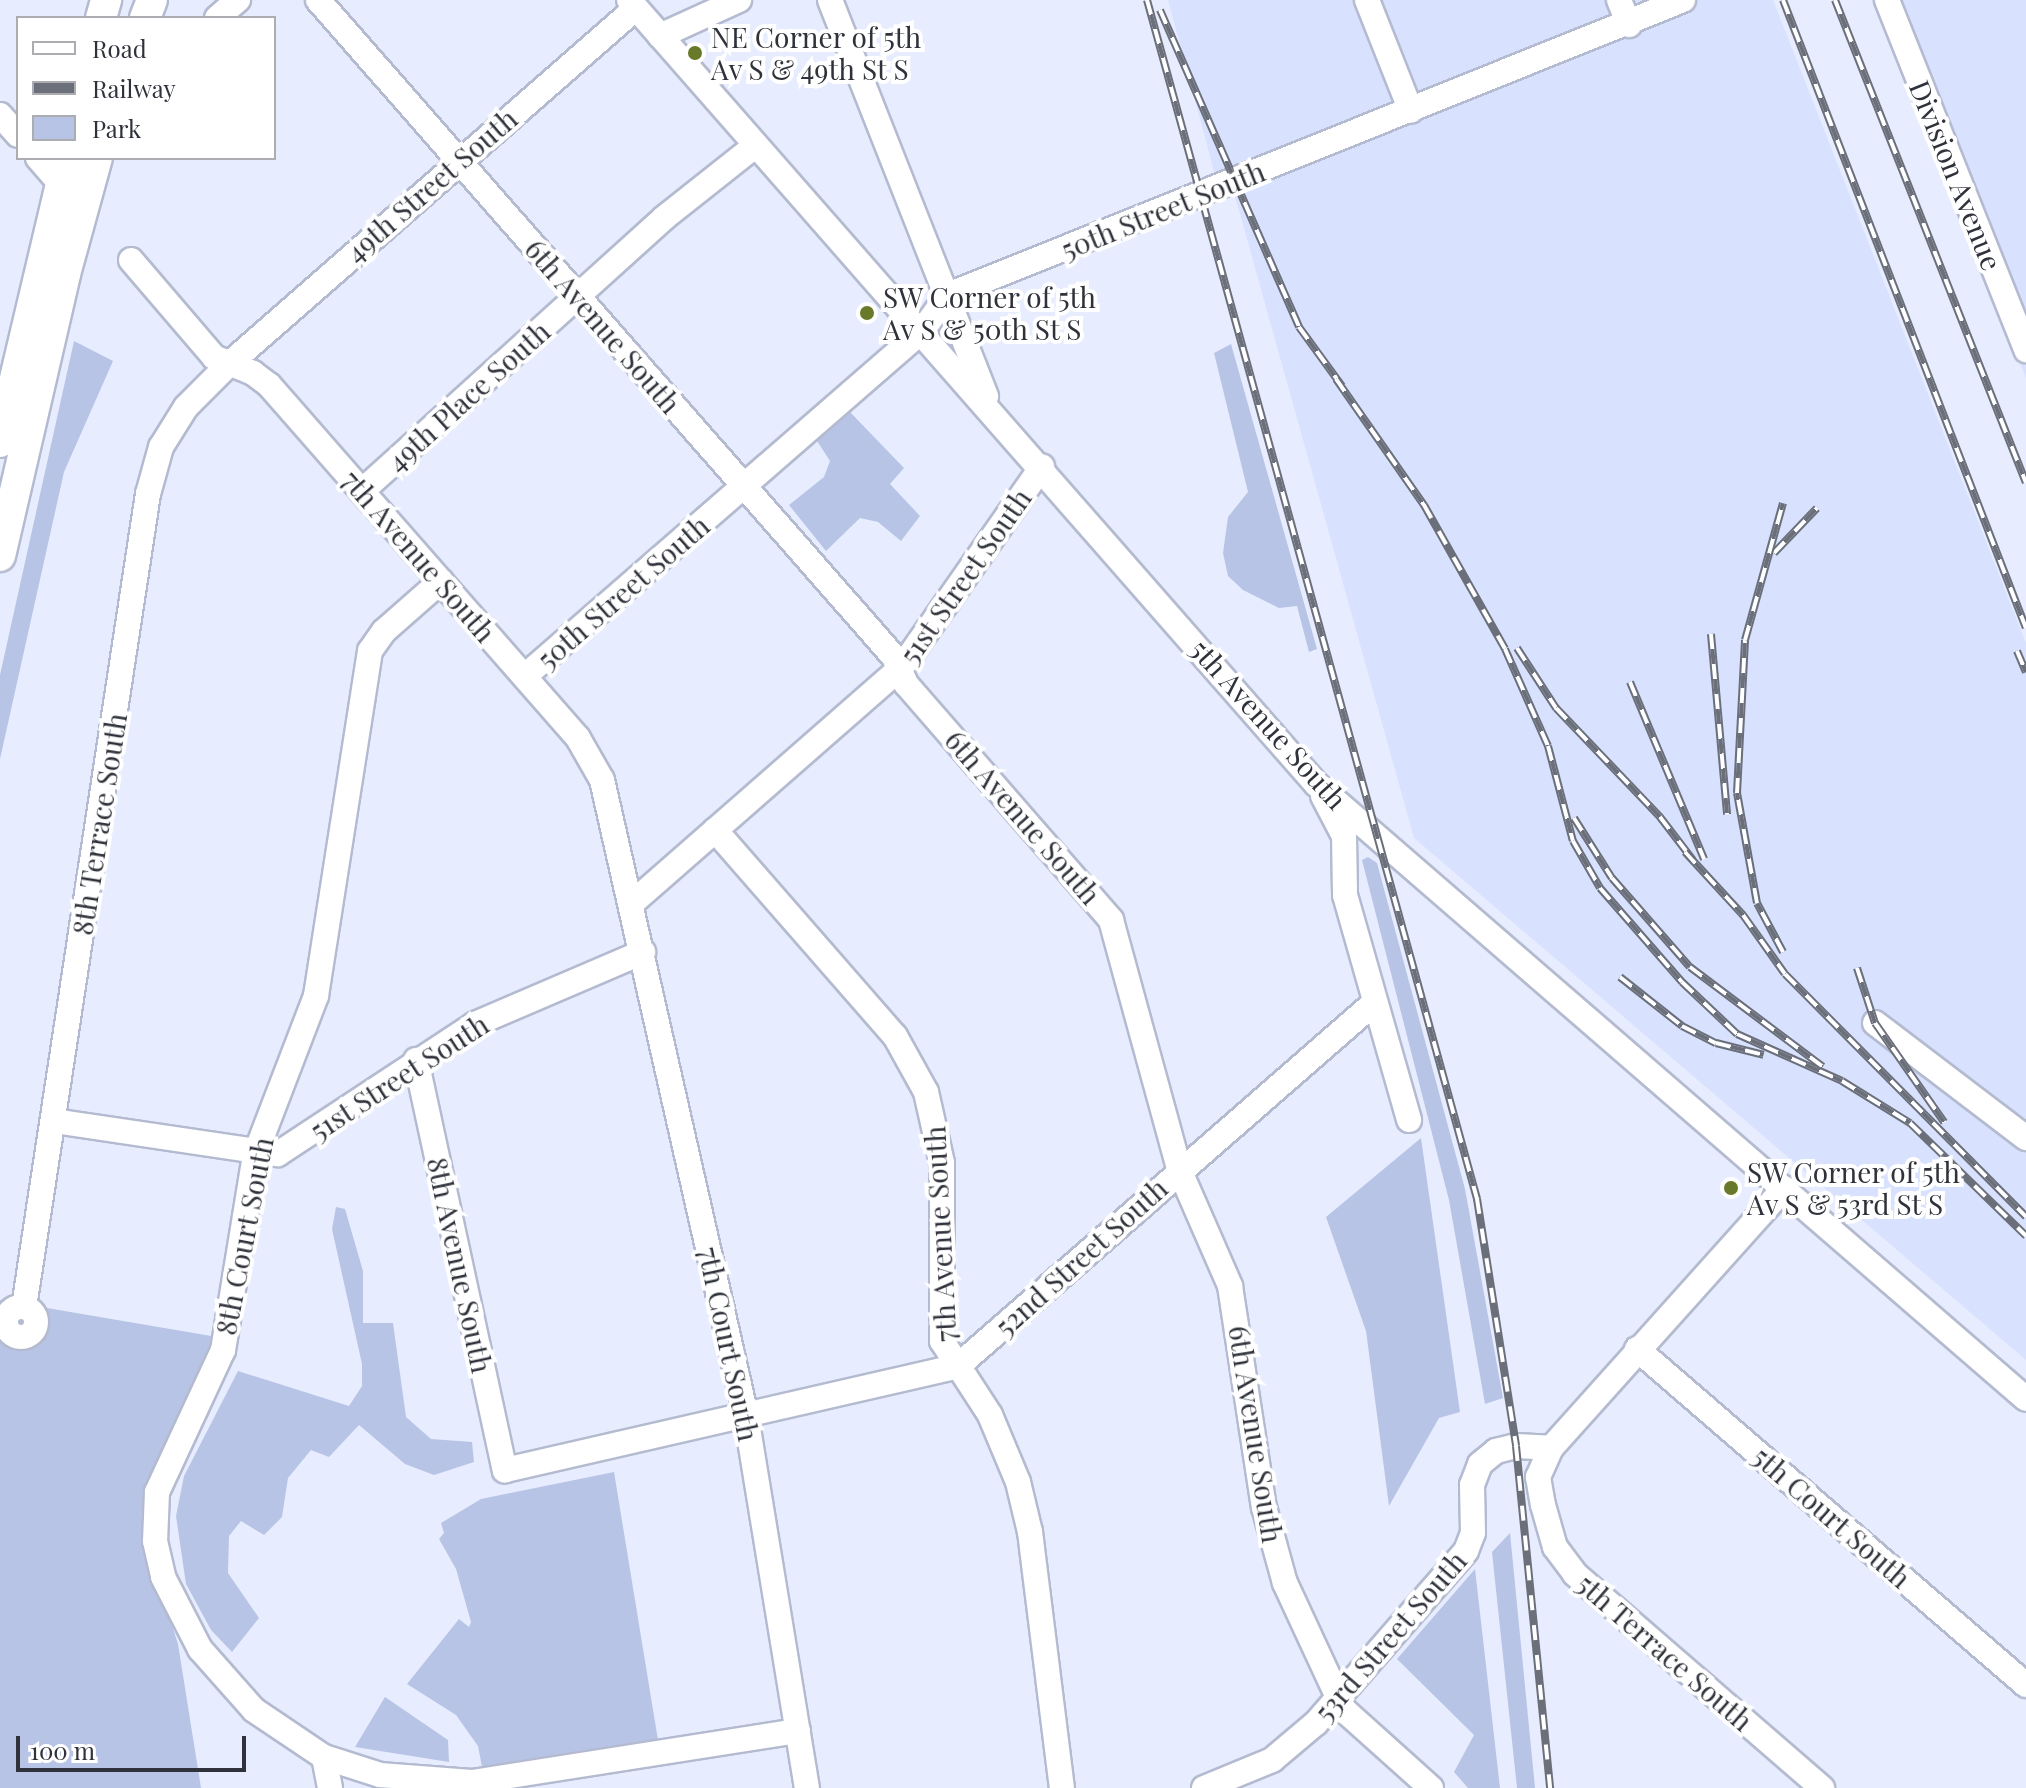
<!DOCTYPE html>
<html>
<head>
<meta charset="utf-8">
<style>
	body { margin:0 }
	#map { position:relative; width:2026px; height:1788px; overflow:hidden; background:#e7edfe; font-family:"Playfair Display",serif }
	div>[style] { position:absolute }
	.built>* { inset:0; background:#d8e2fe }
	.green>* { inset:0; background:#b8c4e6 }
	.roads { filter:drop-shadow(2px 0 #b4bbd0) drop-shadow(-2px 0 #b4bbd0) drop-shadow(0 2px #b4bbd0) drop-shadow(0 -2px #b4bbd0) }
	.minor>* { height:24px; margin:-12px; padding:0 12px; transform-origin:12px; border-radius:12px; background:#fff }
	.minor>.ring { margin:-12px; padding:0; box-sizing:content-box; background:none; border:24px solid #fff; border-radius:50% }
	.major>* { height:30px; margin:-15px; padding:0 15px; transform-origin:15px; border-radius:15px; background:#fff }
	.rail>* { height:8px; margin-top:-4px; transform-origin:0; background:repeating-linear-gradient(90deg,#fff 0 15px,#6b6f7a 0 30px); box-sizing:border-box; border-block:2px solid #6b6f7a }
	.dots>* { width:22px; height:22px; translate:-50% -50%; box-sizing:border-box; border:4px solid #fff; border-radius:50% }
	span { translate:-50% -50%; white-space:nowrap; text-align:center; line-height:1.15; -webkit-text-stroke:8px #fff; paint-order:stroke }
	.poi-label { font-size:28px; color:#2f323a }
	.left { translate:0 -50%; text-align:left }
	.street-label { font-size:28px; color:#2f323a }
	.legend { position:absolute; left:16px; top:16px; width:260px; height:144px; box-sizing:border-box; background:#fff; border:2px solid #acadb0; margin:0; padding:10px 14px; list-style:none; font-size:24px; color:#2f323a }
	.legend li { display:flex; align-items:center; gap:16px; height:40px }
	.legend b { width:40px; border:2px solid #acadb0 }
	.scale { position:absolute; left:16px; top:1736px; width:230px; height:36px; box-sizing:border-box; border:4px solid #2f323a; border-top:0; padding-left:10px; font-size:24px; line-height:28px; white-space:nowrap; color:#2f323a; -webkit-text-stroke:6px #fff; paint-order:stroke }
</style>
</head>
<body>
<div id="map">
	<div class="built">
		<i style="clip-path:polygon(1168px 0,1773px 0,2026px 643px,2026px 1360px,1414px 838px,1235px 196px,1222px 201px)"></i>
		<i style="clip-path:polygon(1876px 0,2026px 0,2026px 378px)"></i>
	</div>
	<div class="green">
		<i style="clip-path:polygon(74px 341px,113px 361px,64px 472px,0 759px,0 675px)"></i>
		<i style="clip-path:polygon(1231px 344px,1317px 649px,1309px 652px,1297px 606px,1279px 608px,1243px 590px,1228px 576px,1223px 553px,1228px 517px,1248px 492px,1214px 353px)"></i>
		<i style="clip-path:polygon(849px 411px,904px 468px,890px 484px,920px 516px,901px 541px,878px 522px,860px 518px,826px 551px,789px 505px,824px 477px,830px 461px,817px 441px)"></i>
		<i style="clip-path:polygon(1368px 857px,1377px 863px,1465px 1189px,1503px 1398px,1485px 1404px,1449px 1200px,1362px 860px)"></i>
		<i style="clip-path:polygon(1421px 1138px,1460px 1412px,1439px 1418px,1389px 1506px,1366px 1331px,1326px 1217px)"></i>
		<i style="clip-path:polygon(336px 1207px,345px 1209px,363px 1271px,363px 1323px,393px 1323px,406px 1417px,431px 1439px,472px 1442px,474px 1462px,434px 1475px,405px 1464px,359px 1425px,329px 1457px,311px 1450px,288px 1478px,282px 1517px,264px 1535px,241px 1521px,229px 1536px,228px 1573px,259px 1618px,232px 1652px,211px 1630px,186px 1584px,176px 1516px,184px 1476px,238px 1371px,349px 1406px,362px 1386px,362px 1364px,332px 1229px)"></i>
		<i style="clip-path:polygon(0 1300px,217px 1337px,144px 1489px,150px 1558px,178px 1644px,201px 1788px,0 1788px)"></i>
		<i style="clip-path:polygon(614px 1472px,658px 1740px,482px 1767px,478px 1746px,456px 1715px,407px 1684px,459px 1619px,469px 1627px,471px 1622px,456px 1569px,439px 1539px,444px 1533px,441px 1523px,481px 1499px)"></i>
		<i style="clip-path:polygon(1510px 1533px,1535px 1788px,1517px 1788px,1492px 1552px)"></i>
		<i style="clip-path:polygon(1475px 1569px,1500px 1788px,1468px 1788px,1454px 1772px,1474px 1735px,1397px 1659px)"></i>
		<i style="clip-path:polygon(385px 1697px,448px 1740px,449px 1762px,355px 1747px)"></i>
	</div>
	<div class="roads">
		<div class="minor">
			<i style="left:318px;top:0;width:874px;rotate:48.76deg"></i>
			<i style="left:894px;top:657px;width:30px;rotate:66deg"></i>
			<i style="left:906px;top:684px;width:313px;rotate:49deg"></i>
			<i style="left:1111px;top:920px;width:258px;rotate:74.7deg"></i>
			<i style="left:1179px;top:1169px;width:128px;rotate:66.4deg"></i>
			<i style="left:1230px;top:1286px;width:224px;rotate:81.3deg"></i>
			<i style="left:1264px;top:1507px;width:79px;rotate:74.6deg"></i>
			<i style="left:1285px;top:1583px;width:140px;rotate:65.1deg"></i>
			<i style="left:1344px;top:1710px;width:117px;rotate:41.9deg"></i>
			<i style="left:629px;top:0;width:1042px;rotate:48.77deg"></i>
			<i style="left:1316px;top:784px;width:939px;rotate:40.9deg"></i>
			<i style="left:830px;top:0;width:426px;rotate:68.5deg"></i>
			<i style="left:1367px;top:0;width:119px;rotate:68.4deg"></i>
			<i style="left:1619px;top:0;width:27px;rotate:68deg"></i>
			<i style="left:1887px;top:0;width:377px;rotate:68.3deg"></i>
			<i style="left:217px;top:18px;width:28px;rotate:-41deg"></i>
			<i style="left:660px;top:36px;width:87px;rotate:-24.5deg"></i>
			<i style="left:0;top:115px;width:27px;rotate:48deg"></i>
			<i style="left:38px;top:158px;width:33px;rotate:49deg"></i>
			<i style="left:131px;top:260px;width:128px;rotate:49.4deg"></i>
			<i style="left:214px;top:357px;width:42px;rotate:22.3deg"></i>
			<i style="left:253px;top:373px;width:20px;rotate:37deg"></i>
			<i style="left:269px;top:385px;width:469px;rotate:48.8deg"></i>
			<i style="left:578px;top:738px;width:48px;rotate:60.3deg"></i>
			<i style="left:602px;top:780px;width:652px;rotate:77.24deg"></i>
			<i style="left:746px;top:1416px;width:377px;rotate:80.7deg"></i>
			<i style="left:362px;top:491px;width:407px;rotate:-42.1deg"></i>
			<i style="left:664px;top:218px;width:117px;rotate:-38.4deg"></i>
			<i style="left:441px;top:581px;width:76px;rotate:138.7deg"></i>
			<i style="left:384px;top:631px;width:24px;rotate:125deg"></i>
			<i style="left:370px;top:651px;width:349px;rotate:98.9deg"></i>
			<i style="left:316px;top:996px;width:170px;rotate:111deg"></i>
			<i style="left:255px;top:1155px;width:198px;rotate:99.3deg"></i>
			<i style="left:223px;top:1350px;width:157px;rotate:114.9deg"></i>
			<i style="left:157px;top:1492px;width:49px;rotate:92.3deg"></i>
			<i style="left:155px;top:1541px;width:37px;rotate:77deg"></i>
			<i style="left:163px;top:1577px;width:81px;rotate:62.8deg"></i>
			<i style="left:200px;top:1649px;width:81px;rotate:48.5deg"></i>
			<i style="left:254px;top:1710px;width:84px;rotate:33.9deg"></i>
			<i style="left:324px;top:1757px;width:59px;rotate:17.8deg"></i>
			<i style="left:380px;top:1775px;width:92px;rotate:4.4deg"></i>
			<i style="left:472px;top:1782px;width:330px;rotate:-8.9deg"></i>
			<i style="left:525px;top:676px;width:526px;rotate:-40.99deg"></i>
			<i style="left:922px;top:331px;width:44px;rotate:-54.2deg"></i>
			<i style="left:948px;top:295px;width:792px;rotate:-21.87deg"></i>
			<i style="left:1323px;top:796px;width:45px;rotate:62.3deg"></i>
			<i style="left:1344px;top:836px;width:59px;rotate:89deg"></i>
			<i style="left:1345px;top:895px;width:234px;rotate:74.1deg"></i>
			<i style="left:715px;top:830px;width:274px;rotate:48.9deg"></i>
			<i style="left:895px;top:1036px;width:64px;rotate:61deg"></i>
			<i style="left:926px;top:1092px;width:73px;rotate:77.3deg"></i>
			<i style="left:942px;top:1163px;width:178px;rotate:90deg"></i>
			<i style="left:942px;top:1341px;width:88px;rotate:57deg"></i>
			<i style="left:990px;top:1415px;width:73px;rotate:67.3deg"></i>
			<i style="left:1018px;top:1482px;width:51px;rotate:76.5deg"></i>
			<i style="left:1030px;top:1532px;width:258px;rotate:82.9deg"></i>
			<i style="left:631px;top:904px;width:359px;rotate:-41.2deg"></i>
			<i style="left:901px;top:668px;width:246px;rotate:-55deg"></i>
			<i style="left:1875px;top:1023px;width:190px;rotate:37.3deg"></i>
			<i style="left:416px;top:1060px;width:420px;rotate:77.8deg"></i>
			<i style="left:505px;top:1470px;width:465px;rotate:-12.9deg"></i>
			<i style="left:958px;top:1366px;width:552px;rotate:-41.11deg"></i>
			<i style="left:54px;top:1121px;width:226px;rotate:8.4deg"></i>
			<i style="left:278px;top:1154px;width:236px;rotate:-33.4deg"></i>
			<i style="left:475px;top:1024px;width:183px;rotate:-23.2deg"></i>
			<i style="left:24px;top:1307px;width:822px;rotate:-81.33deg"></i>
			<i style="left:148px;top:494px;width:49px;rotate:-74.5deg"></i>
			<i style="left:161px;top:447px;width:47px;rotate:-58deg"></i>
			<i style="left:186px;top:407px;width:59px;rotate:-45deg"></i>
			<i style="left:228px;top:365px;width:542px;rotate:-41.19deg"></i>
			<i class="ring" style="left:6px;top:1307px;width:6px;height:6px"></i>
			<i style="left:1637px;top:1349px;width:514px;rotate:40.82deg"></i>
			<i style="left:1551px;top:1448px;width:32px;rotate:114deg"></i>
			<i style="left:1538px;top:1477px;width:28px;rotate:80deg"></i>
			<i style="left:1543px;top:1505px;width:44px;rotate:74.1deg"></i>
			<i style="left:1555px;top:1547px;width:34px;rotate:53deg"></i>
			<i style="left:1575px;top:1574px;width:327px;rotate:40.9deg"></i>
			<i style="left:324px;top:1757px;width:32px;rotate:79deg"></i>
			<i style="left:1204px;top:1788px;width:74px;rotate:-22.4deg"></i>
			<i style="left:1272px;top:1760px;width:57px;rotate:-40.1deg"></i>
			<i style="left:1316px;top:1723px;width:228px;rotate:-48.9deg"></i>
			<i style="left:1466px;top:1551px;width:19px;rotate:-69deg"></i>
			<i style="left:1473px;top:1533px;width:48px;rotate:-91.2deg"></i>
			<i style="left:1472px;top:1485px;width:22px;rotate:-69deg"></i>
			<i style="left:1480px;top:1464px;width:21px;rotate:-39deg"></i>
			<i style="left:1496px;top:1451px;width:21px;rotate:-14deg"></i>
			<i style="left:1516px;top:1446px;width:35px;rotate:3deg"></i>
			<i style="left:1551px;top:1448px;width:349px;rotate:-48.1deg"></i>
		</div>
		<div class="major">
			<i style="left:101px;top:18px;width:19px;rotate:-74deg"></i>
			<i style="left:145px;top:18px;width:19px;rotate:-69deg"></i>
			<i style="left:0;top:442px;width:292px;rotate:-76.7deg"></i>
			<i style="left:0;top:556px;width:289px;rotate:-77deg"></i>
			<i style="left:65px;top:274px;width:120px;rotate:-74.6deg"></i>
		</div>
	</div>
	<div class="rail">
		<i style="left:1147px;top:0;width:1244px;rotate:74.61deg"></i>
		<i style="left:1477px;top:1199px;width:250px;rotate:81deg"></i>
		<i style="left:1516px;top:1446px;width:344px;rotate:84.3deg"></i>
		<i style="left:1783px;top:0;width:673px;rotate:68.85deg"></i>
		<i style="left:1835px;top:0;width:519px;rotate:68.42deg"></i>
		<i style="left:1160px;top:10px;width:346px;rotate:66.3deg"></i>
		<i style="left:1299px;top:327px;width:73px;rotate:53.9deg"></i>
		<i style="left:1336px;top:379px;width:154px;rotate:55.1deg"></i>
		<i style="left:1424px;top:505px;width:165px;rotate:60.6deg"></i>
		<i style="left:1505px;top:649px;width:106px;rotate:66.1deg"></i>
		<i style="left:1548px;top:746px;width:98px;rotate:75.3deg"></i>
		<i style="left:1573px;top:841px;width:54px;rotate:60.1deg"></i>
		<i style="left:1600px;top:888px;width:125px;rotate:48.9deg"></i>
		<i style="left:1682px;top:982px;width:76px;rotate:43.4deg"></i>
		<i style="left:1737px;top:1034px;width:115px;rotate:24.1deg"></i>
		<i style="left:1842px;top:1081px;width:80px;rotate:31.7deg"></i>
		<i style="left:1910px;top:1123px;width:162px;rotate:44.2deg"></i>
		<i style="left:1774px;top:553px;width:62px;rotate:-46.3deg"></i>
		<i style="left:1711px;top:634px;width:181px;rotate:84.9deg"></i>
		<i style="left:1517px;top:648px;width:72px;rotate:57deg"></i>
		<i style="left:1556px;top:708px;width:151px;rotate:46.3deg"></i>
		<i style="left:1660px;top:817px;width:54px;rotate:52.5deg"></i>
		<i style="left:2017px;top:651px;width:23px;rotate:67deg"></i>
		<i style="left:1630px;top:682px;width:192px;rotate:67.3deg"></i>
		<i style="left:1574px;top:818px;width:71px;rotate:57.7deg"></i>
		<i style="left:1612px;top:878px;width:118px;rotate:48.8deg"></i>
		<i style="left:1690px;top:967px;width:166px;rotate:36.9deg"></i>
		<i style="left:1685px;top:852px;width:86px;rotate:47.4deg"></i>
		<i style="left:1743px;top:915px;width:72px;rotate:54.6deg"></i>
		<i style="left:1785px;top:974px;width:342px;rotate:45.2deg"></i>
		<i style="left:1783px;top:952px;width:55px;rotate:-118deg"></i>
		<i style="left:1757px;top:903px;width:112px;rotate:-100.3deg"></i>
		<i style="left:1737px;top:793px;width:153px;rotate:-87deg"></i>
		<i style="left:1745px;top:640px;width:142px;rotate:-74.5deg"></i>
		<i style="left:1857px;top:968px;width:58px;rotate:71.9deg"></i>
		<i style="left:1875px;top:1023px;width:121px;rotate:55.1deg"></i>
		<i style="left:1620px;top:977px;width:79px;rotate:38.3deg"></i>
		<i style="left:1682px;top:1026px;width:38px;rotate:27deg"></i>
		<i style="left:1716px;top:1043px;width:49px;rotate:14deg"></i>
	</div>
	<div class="dots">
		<i style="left:695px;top:53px;background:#687a29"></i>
		<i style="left:867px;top:313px;background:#687a29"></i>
		<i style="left:1731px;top:1188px;background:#687a29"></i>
	</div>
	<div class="poi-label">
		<span class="left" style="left:711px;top:53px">NE Corner of 5th<br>Av S &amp; 49th St S</span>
		<span class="left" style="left:883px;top:313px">SW Corner of 5th<br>Av S &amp; 50th St S</span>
		<span class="left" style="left:1747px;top:1188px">SW Corner of 5th<br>Av S &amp; 53rd St S</span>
	</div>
	<div class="street-label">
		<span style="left:1956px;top:175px;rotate:68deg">Division Avenue</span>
		<span style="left:431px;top:185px;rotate:-41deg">49th Street South</span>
		<span style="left:1163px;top:210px;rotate:-22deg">50th Street South</span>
		<span style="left:603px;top:326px;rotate:49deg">6th Avenue South</span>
		<span style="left:468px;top:396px;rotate:-42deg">49th Place South</span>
		<span style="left:419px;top:556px;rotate:49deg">7th Avenue South</span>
		<span style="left:965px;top:576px;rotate:-55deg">51st Street South</span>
		<span style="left:623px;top:592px;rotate:-41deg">50th Street South</span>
		<span style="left:1269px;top:724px;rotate:48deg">5th Avenue South</span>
		<span style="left:1023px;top:817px;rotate:49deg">6th Avenue South</span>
		<span style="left:99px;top:824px;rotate:-81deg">8th Terrace South</span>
		<span style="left:399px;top:1077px;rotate:-33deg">51st Street South</span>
		<span style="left:940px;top:1234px;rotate:-93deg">7th Avenue South</span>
		<span style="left:244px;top:1236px;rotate:-79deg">8th Court South</span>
		<span style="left:1081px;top:1257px;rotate:-42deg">52nd Street South</span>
		<span style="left:460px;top:1265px;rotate:78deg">8th Avenue South</span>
		<span style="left:729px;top:1344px;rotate:78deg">7th Court South</span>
		<span style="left:1256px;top:1434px;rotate:81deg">6th Avenue South</span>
		<span style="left:1832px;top:1517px;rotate:41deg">5th Court South</span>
		<span style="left:1390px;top:1636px;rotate:-49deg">53rd Street South</span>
		<span style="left:1665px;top:1652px;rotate:41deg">5th Terrace South</span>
	</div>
	<ul class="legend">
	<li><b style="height:10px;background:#fff"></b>Road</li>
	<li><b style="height:10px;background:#6b6f7a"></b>Railway</li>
	<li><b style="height:22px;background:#b8c4e6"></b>Park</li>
	</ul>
	<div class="scale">100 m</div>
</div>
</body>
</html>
